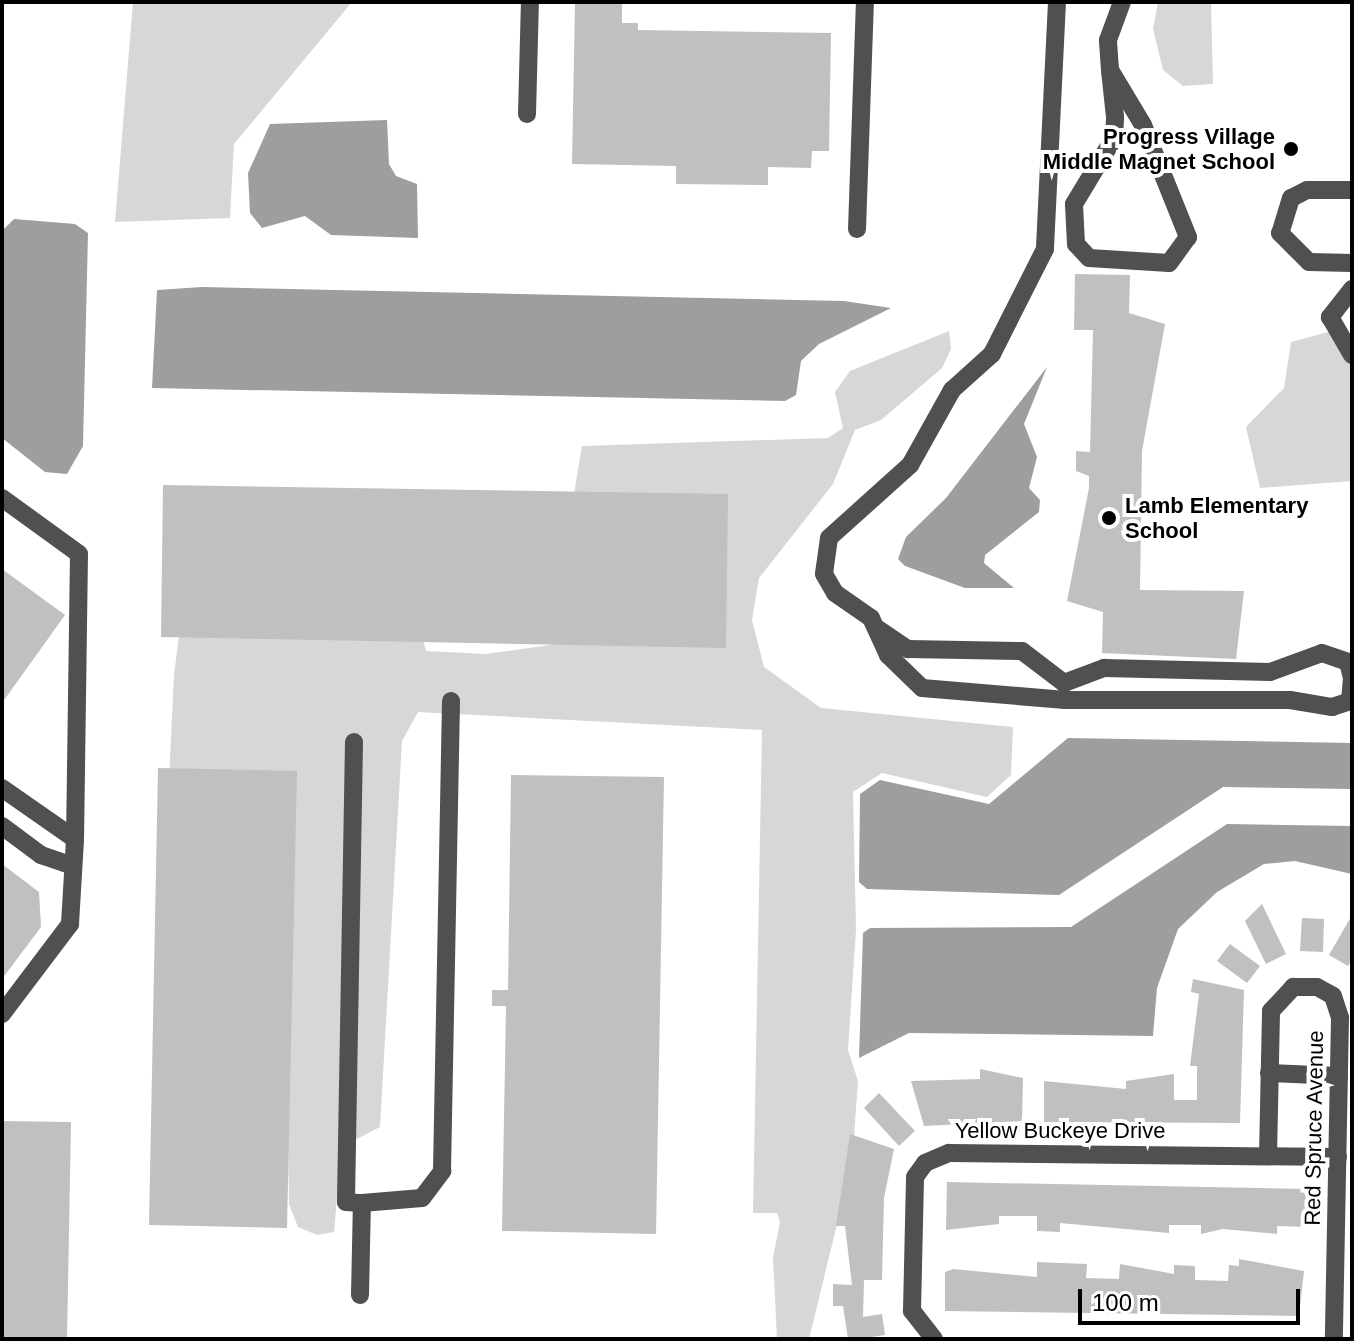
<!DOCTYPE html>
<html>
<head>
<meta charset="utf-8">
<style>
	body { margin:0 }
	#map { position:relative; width:1354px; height:1341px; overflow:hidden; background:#fff; font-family:Arial,sans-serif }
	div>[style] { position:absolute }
	.green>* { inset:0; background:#d7d7d7 }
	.water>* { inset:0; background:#9e9e9e }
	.building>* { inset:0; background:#c0c0c0 }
	.minor>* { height:18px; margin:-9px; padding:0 9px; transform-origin:9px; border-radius:9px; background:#505050 }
	.dots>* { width:22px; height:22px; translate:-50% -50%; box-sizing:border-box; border:4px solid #fff; border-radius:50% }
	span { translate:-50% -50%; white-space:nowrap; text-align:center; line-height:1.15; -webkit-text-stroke:8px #fff; paint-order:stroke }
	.poi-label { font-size:22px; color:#000; font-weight:700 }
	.right { translate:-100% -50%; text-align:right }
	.left { translate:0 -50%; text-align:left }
	.street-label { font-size:22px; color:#000 }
	.frame { position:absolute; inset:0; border:4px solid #000; pointer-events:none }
	.scale { position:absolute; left:1078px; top:1289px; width:222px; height:36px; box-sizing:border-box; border:4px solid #000; border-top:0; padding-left:10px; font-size:24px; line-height:28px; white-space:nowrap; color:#000; -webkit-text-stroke:6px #fff; paint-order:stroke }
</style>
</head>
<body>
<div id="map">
	<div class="green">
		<i style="clip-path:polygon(133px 2px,352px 2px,234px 144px,230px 218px,115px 222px)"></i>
		<i style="clip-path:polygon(1158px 2px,1211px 2px,1213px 84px,1183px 86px,1163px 70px,1153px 29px)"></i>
		<i style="clip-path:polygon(1343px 328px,1352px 336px,1352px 481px,1260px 488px,1246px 427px,1284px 388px,1291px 342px)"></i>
		<i style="clip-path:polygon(949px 331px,951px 349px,942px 368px,881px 420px,855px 430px,833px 484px,759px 578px,752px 620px,764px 667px,821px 708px,1013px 727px,1011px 775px,987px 797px,882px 773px,853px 792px,856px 930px,848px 1050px,858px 1081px,852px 1163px,809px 1339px,777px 1339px,773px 1258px,780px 1222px,777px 1213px,753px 1213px,762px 730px,418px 712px,402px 741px,380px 1127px,353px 1141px,340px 1163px,334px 1232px,317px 1235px,298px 1227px,289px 1204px,287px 1055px,161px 947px,174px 675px,188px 564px,420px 628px,426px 651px,486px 654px,564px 643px,564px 554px,582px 446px,828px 438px,843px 428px,835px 392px,850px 371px)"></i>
	</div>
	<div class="water">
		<i style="clip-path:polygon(387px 120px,389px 164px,396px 176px,417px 184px,418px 238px,331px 235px,305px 216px,262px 228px,250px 213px,248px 173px,270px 124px)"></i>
		<i style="clip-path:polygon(14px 219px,75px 224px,88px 233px,83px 446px,67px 474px,45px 472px,2px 438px,2px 231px)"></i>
		<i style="clip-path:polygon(202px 287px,844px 301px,891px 308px,819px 344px,801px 361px,796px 395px,785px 401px,152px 388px,157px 290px)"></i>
		<i style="clip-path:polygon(1047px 367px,1024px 424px,1037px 457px,1029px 488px,1040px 500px,1039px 512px,985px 555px,984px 563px,1014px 588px,965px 588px,905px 566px,898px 559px,906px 537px,946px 498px)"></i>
		<i style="clip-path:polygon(1068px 738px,1352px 743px,1352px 789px,1223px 787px,1059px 895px,867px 889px,859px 882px,860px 794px,880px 780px,989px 804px)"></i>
		<i style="clip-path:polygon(1227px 824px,1352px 826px,1352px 874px,1295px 861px,1264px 864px,1217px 892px,1178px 929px,1157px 988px,1153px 1036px,909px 1033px,859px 1058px,863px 933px,870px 928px,1071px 927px)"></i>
	</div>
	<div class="building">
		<i style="clip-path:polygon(575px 2px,622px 2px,622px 23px,638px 23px,638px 30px,831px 33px,829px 151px,812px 151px,811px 168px,768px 167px,768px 185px,676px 184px,676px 166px,572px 164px)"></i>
		<i style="clip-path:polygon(1075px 274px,1130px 275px,1129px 313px,1165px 324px,1142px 451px,1140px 590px,1244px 591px,1236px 659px,1102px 653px,1103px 612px,1067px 601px,1089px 488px,1089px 476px,1076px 471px,1076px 451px,1090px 452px,1093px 330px,1074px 330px)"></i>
		<i style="clip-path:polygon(163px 485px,728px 494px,726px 648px,161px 637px)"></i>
		<i style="clip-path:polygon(2px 569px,65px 615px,2px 703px)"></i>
		<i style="clip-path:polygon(158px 768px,297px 771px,287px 1228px,149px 1225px)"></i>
		<i style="clip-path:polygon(511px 775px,664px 777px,656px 1234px,502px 1231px,506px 1006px,492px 1006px,492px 990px,508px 990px)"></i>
		<i style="clip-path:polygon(2px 864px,39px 892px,41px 927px,2px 979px)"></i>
		<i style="clip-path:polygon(1262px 904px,1286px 954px,1266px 964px,1245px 921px)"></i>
		<i style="clip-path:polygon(1352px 915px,1352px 959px,1348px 966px,1329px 955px)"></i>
		<i style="clip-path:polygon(1302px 918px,1324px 919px,1323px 952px,1300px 951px)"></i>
		<i style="clip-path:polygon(1230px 944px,1260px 966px,1247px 983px,1217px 961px)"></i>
		<i style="clip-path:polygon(1193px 979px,1244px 990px,1240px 1123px,1044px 1122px,1044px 1081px,1126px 1089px,1126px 1081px,1174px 1074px,1174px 1100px,1197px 1100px,1197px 1066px,1190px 1066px,1199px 994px,1191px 992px)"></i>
		<i style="clip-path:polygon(980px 1069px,1023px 1078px,1022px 1121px,924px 1126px,911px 1081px,980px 1079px)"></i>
		<i style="clip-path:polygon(879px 1093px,915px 1131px,899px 1146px,864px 1108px)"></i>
		<i style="clip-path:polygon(2px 1121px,71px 1122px,67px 1339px,2px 1339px)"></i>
		<i style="clip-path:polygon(850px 1134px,894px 1149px,884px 1198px,882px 1280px,864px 1280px,863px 1317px,882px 1314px,885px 1335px,859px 1339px,848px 1339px,843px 1306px,833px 1306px,833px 1284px,852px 1285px,845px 1226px,836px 1226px)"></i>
		<i style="clip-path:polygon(947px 1182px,1307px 1189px,1305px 1227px,1277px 1226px,1277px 1234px,1223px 1229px,1201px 1234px,1201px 1225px,1169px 1225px,1169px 1233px,1060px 1223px,1060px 1232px,1037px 1231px,1037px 1216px,999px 1216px,999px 1224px,946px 1230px)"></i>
		<i style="clip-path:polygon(1239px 1259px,1304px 1271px,1299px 1316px,945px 1311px,945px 1272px,953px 1269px,1037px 1277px,1037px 1262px,1087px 1264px,1086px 1278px,1119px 1279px,1120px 1264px,1174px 1274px,1174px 1265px,1195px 1266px,1195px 1280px,1228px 1281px,1229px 1265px,1239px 1266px)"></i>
	</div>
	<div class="minor">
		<i style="left:1057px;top:2px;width:247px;rotate:92.8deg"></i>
		<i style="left:1045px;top:249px;width:118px;rotate:116.8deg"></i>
		<i style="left:992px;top:354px;width:54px;rotate:138deg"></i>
		<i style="left:952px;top:390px;width:86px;rotate:119.2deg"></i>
		<i style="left:910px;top:465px;width:109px;rotate:138deg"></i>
		<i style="left:829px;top:538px;width:36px;rotate:98deg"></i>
		<i style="left:824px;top:574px;width:22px;rotate:60deg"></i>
		<i style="left:835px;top:593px;width:44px;rotate:34.8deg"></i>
		<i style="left:871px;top:618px;width:41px;rotate:65.3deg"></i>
		<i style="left:888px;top:655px;width:47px;rotate:44.1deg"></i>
		<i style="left:922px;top:688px;width:144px;rotate:4.8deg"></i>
		<i style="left:1065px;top:700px;width:225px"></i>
		<i style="left:1290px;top:700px;width:43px;rotate:9.5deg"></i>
		<i style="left:1332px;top:707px;width:19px;rotate:-18deg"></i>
		<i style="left:1350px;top:701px;width:21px;rotate:-85deg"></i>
		<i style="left:1110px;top:70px;width:64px;rotate:59deg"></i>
		<i style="left:1143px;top:125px;width:121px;rotate:68.1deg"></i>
		<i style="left:1188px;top:237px;width:32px;rotate:126deg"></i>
		<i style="left:1169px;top:263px;width:80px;rotate:-176.4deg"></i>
		<i style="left:1089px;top:258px;width:19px;rotate:-133deg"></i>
		<i style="left:1076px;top:244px;width:40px;rotate:-92.9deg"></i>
		<i style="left:1074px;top:204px;width:77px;rotate:-58.8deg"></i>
		<i style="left:1114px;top:138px;width:21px;rotate:-87deg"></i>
		<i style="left:1115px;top:117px;width:47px;rotate:-96.1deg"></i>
		<i style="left:1110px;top:70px;width:30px;rotate:-94deg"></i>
		<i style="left:1108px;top:40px;width:40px;rotate:-69.8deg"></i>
		<i style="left:527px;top:114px;width:112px;rotate:-88.5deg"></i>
		<i style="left:1352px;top:190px;width:45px;rotate:180deg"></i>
		<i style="left:1307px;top:190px;width:18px;rotate:153deg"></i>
		<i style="left:1291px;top:198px;width:37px;rotate:107deg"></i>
		<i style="left:1280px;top:233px;width:41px;rotate:45deg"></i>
		<i style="left:1309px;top:262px;width:43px;rotate:1.3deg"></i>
		<i style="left:857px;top:229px;width:227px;rotate:-88deg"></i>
		<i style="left:1352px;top:289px;width:36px;rotate:128deg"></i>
		<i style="left:1330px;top:317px;width:44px;rotate:59.9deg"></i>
		<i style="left:2px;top:498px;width:95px;rotate:36deg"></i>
		<i style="left:79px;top:554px;width:285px;rotate:90.8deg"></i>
		<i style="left:75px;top:839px;width:89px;rotate:-145.1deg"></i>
		<i style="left:878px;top:629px;width:36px;rotate:34deg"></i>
		<i style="left:908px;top:649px;width:114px;rotate:1deg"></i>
		<i style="left:1022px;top:651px;width:53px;rotate:37.3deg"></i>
		<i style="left:1064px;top:683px;width:43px;rotate:-20.6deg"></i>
		<i style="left:1104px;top:668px;width:166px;rotate:1.4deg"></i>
		<i style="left:1270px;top:672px;width:55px;rotate:-20.1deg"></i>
		<i style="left:1322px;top:653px;width:28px;rotate:19deg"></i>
		<i style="left:1348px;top:662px;width:16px;rotate:76deg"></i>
		<i style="left:354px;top:742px;width:460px;rotate:91deg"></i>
		<i style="left:346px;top:1202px;width:16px;rotate:4deg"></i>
		<i style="left:2px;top:826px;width:49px;rotate:36.6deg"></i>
		<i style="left:41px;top:855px;width:34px;rotate:19deg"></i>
		<i style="left:2px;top:1014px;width:113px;rotate:-52.9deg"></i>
		<i style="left:70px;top:924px;width:85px;rotate:-86.6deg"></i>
		<i style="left:1269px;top:1073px;width:70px;rotate:2.5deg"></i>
		<i style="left:1268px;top:1156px;width:145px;rotate:-88.8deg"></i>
		<i style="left:1271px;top:1011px;width:33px;rotate:-47deg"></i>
		<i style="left:1293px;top:987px;width:24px"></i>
		<i style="left:1317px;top:987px;width:18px;rotate:29deg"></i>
		<i style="left:1333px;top:996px;width:23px;rotate:72deg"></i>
		<i style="left:1340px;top:1018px;width:321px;rotate:91.1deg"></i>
		<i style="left:360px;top:1295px;width:92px;rotate:-88.8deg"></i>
		<i style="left:362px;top:1203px;width:60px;rotate:-4.8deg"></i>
		<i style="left:422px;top:1198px;width:34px;rotate:-53deg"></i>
		<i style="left:442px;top:1171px;width:470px;rotate:-88.9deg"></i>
		<i style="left:934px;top:1339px;width:36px;rotate:-128deg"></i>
		<i style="left:912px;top:1311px;width:134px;rotate:-88.7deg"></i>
		<i style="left:915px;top:1177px;width:17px;rotate:-54deg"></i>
		<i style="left:925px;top:1163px;width:26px;rotate:-23deg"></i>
		<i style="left:949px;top:1153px;width:389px;rotate:0.6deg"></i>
	</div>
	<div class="dots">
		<i style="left:1291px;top:149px;background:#000"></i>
		<i style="left:1109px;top:518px;background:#000"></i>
	</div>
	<div class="poi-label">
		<span class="right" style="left:1275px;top:149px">Progress Village<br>Middle Magnet School</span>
		<span class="left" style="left:1125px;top:518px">Lamb Elementary<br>School</span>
	</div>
	<div class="street-label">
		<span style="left:1314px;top:1128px;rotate:-89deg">Red Spruce Avenue</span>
		<span style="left:1060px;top:1131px">Yellow Buckeye Drive</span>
	</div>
	<div class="frame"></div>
	<div class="scale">100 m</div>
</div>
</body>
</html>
